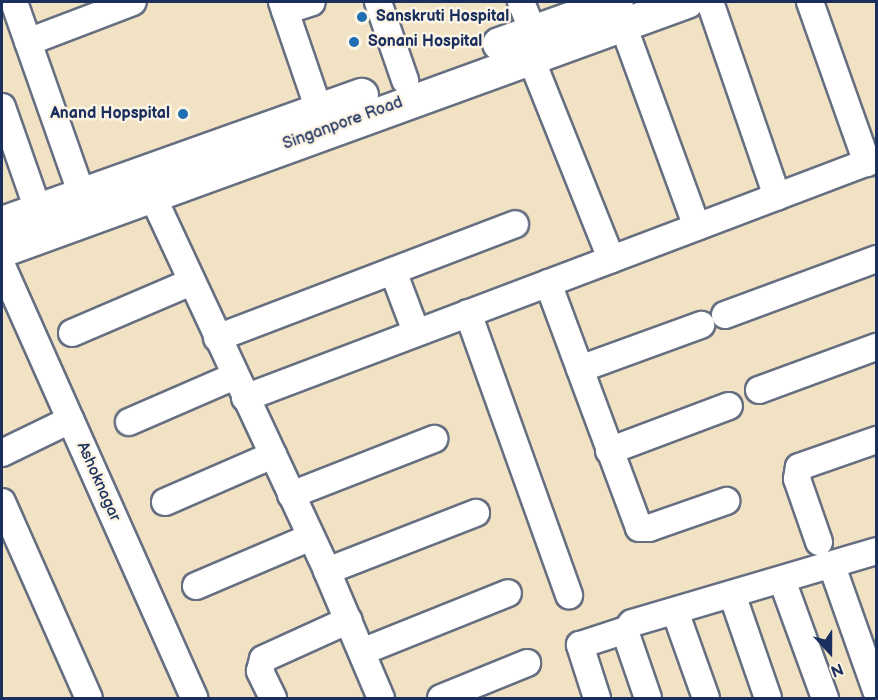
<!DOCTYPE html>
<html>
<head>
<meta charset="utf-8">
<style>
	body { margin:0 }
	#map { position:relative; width:878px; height:700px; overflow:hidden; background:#f1e2c3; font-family:"Balsamiq Sans",sans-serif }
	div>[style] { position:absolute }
	.roads { filter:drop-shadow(2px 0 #666e81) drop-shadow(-2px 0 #666e81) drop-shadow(0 2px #666e81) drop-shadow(0 -2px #666e81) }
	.minor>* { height:26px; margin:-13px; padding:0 13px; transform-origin:13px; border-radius:13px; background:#fff }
	.major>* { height:32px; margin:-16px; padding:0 16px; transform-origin:16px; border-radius:16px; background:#fff }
	.dots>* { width:16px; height:16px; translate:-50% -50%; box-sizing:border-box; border:3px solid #fcf5e5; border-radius:50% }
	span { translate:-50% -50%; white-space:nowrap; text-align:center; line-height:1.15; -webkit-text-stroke:5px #fcf5e5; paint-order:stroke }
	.poi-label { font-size:16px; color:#1b2f5e; font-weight:700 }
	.left { translate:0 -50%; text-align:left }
	.right { translate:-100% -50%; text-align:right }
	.street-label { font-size:16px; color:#1b2f5e }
	.frame { position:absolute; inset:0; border:3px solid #1b2f5e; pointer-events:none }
	.north { position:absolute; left:800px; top:622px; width:60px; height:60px; -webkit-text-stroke:4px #fcf5e5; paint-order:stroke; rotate:159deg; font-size:16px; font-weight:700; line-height:24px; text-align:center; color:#1b2f5e }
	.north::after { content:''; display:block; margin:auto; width:21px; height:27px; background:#1b2f5e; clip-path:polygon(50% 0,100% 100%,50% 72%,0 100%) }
</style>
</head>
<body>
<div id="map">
	<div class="roads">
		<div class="minor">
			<i style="left:14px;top:2px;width:205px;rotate:70.6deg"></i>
			<i style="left:282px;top:2px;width:114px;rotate:71.1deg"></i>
			<i style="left:378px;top:2px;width:83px;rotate:70.9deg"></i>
			<i style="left:521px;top:2px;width:32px;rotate:68deg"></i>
			<i style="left:710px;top:2px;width:206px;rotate:71deg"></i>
			<i style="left:810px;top:2px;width:171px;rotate:70.5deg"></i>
			<i style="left:285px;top:11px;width:28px;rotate:-18deg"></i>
			<i style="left:623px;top:25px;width:215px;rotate:69.9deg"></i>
			<i style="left:28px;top:42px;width:112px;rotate:-20.9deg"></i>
			<i style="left:530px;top:56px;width:219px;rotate:68.2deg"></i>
			<i style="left:2px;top:107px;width:109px;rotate:70.7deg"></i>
			<i style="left:145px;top:180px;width:431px;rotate:65deg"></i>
			<i style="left:327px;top:571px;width:138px;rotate:67deg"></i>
			<i style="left:2px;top:266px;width:473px;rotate:66deg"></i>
			<i style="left:393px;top:271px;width:65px;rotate:69.3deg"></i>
			<i style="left:548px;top:283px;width:261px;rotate:69.6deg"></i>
			<i style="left:639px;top:528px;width:10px"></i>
			<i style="left:649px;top:528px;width:82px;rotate:-19.3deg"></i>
			<i style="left:468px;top:313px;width:300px;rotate:70.3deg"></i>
			<i style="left:725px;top:315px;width:161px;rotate:-20.3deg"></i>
			<i style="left:72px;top:333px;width:129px;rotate:-23.2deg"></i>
			<i style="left:217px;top:338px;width:319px;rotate:-20.9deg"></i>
			<i style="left:580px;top:369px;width:129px;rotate:-20deg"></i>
			<i style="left:759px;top:390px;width:125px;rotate:-20.2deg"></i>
			<i style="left:245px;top:398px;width:675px;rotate:-20.74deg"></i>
			<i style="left:129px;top:422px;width:116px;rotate:-23.5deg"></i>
			<i style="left:609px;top:451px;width:128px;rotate:-20.6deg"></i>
			<i style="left:2px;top:453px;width:76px;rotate:-25.9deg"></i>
			<i style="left:291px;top:495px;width:154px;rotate:-21.4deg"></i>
			<i style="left:2px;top:502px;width:214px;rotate:66.1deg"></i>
			<i style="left:165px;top:502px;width:118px;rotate:-23.5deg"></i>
			<i style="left:819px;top:542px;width:67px;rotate:-109.2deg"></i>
			<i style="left:797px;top:479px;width:12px;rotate:-81deg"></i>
			<i style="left:799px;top:467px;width:82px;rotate:-19.3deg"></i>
			<i style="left:832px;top:566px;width:132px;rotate:70.5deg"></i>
			<i style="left:327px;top:571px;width:160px;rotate:-21.3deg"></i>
			<i style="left:782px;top:580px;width:126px;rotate:70deg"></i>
			<i style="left:196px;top:586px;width:125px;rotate:-23.1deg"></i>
			<i style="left:732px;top:594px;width:110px;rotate:70.9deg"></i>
			<i style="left:675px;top:611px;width:92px;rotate:70.4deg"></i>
			<i style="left:364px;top:651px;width:155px;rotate:-21.9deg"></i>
			<i style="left:273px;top:698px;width:30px;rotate:-116deg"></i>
			<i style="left:260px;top:671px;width:12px;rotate:-76deg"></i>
			<i style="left:263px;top:659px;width:94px;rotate:-24.4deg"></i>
			<i style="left:441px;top:698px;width:93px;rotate:-22.1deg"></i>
			<i style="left:597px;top:698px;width:56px;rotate:-107.8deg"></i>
			<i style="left:580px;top:645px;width:48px;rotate:-18.1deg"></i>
			<i style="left:648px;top:698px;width:65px;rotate:-109deg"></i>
			<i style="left:627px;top:637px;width:7px;rotate:-98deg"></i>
			<i style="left:626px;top:630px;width:9px;rotate:-49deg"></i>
			<i style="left:632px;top:623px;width:254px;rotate:-16.4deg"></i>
		</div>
		<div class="major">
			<i style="left:499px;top:44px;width:125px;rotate:-19.6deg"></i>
			<i style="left:2px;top:223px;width:382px;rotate:-19.6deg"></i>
			<i style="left:2px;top:251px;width:729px;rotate:-19.98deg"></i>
		</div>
	</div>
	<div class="dots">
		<i style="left:362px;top:17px;background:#1f6fb2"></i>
		<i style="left:354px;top:42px;background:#1f6fb2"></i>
		<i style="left:183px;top:114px;background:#1f6fb2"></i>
	</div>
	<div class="poi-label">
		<span class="left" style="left:376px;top:17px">Sanskruti Hospital</span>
		<span class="left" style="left:368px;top:42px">Sonani Hospital</span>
		<span class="right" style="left:170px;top:114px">Anand Hopspital</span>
	</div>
	<div class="street-label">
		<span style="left:343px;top:124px;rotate:-20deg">Singanpore Road</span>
		<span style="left:98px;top:482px;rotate:66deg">Ashoknagar</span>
	</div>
	<div class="frame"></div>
	<div class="north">N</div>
</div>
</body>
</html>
